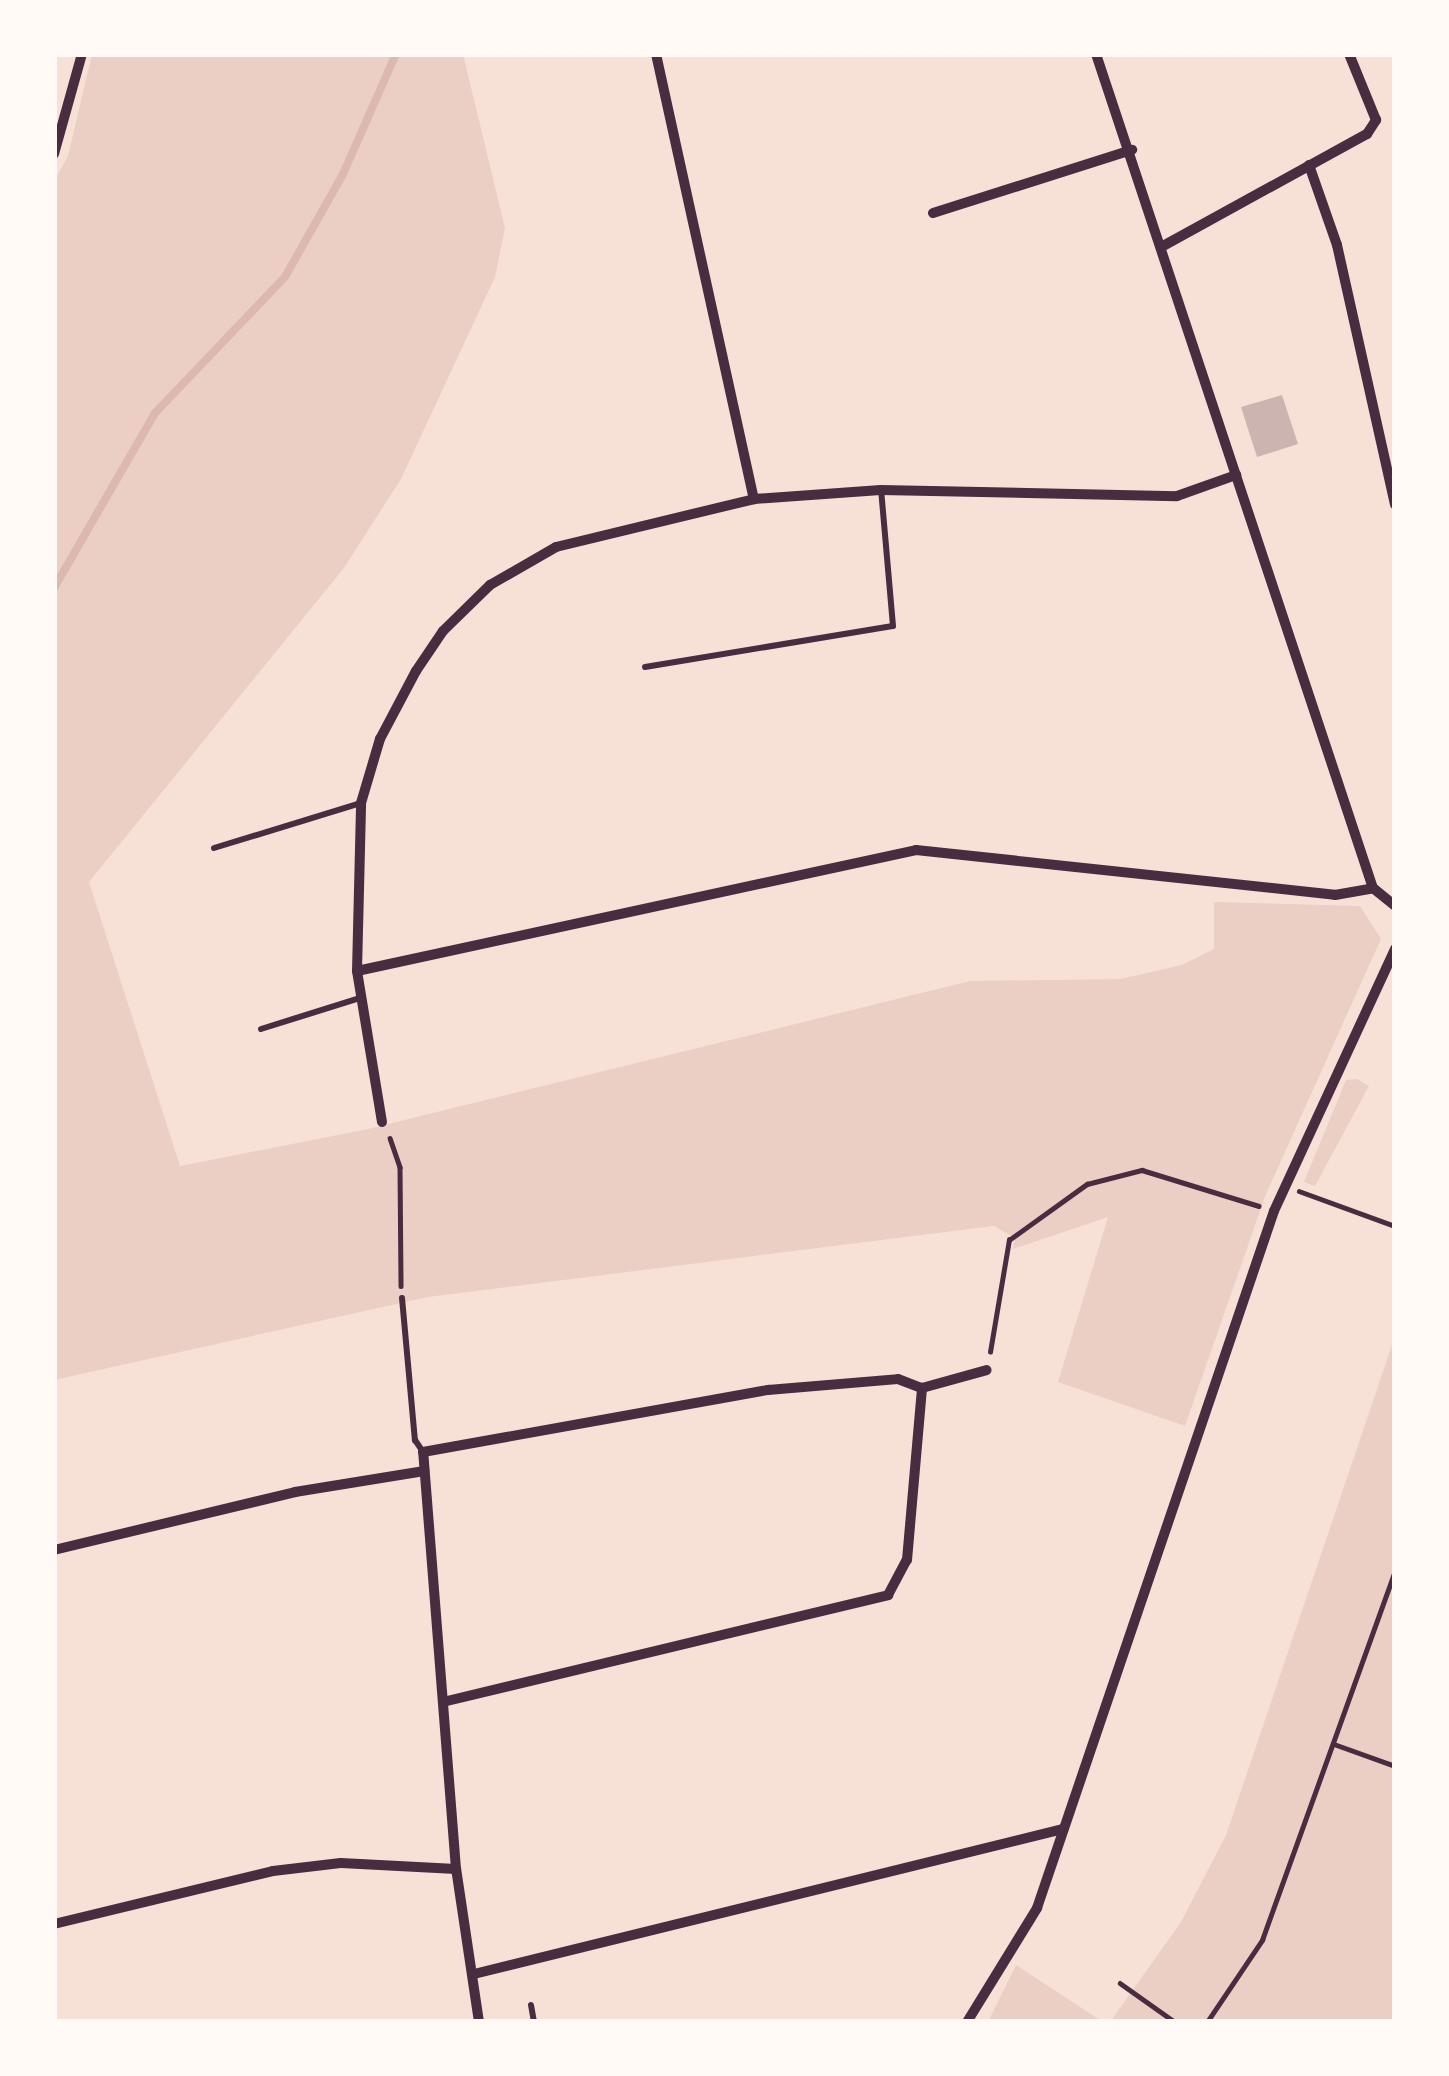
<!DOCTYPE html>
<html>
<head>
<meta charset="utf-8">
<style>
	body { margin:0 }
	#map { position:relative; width:1449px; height:2076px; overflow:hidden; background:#f7e1d7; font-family:Rubik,sans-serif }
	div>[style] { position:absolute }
	.green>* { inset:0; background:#ebcfc5 }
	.stream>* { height:8px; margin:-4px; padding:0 4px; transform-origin:4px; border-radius:4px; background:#dcb8b0 }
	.building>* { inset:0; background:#ccb4b1 }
	.path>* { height:4.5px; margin:-2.25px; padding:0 2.25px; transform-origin:2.25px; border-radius:2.25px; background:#4a2c40 }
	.service>* { height:6px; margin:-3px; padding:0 3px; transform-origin:3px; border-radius:3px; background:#4a2c40 }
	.minor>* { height:10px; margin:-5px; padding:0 5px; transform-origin:5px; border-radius:5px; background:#4a2c40 }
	span { translate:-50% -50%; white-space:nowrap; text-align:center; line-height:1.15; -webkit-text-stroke:12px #fffaf5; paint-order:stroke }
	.frame { position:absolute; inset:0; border:57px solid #fffaf5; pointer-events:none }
</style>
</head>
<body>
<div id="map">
	<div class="green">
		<i style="clip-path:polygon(92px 54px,463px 54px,505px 228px,495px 277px,401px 479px,344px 568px,89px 882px,180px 1166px,368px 1129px,970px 981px,1120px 979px,1182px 965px,1214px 949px,1214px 902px,1360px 906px,1381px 939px,1266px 1194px,1185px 1426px,1058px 1382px,1108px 1217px,1013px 1249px,1015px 1238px,994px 1226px,428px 1297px,54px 1380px,54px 181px,68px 156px)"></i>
		<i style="clip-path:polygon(1357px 1079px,1369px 1086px,1315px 1186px,1304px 1182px,1346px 1080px)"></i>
		<i style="clip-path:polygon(1395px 1336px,1395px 2022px,1110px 2022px,1181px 1922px,1226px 1835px)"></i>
		<i style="clip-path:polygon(1016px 1965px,1103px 2022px,988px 2022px)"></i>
	</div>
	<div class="stream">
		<i style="left:54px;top:588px;width:202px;rotate:-60deg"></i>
		<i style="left:155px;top:413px;width:188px;rotate:-46.3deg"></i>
		<i style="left:285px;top:277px;width:118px;rotate:-60.6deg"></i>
		<i style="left:343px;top:174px;width:129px;rotate:-66.2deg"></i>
	</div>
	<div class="building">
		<i style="clip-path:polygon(1282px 395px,1298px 444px,1257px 457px,1241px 407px)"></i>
	</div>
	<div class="path">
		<i style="left:390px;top:1138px;width:31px;rotate:71deg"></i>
		<i style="left:400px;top:1167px;width:119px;rotate:89.5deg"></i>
		<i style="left:1299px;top:1191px;width:102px;rotate:20deg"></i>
		<i style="left:990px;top:1352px;width:114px;rotate:-80.4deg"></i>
		<i style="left:1009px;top:1240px;width:96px;rotate:-35.7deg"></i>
		<i style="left:1087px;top:1184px;width:57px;rotate:-14.3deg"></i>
		<i style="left:1142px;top:1170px;width:122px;rotate:17.1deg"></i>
		<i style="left:1334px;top:1744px;width:65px;rotate:19.8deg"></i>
		<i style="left:1120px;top:1983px;width:67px;rotate:35.3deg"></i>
		<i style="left:1207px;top:2022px;width:99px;rotate:-56.1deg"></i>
		<i style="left:1262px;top:1940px;width:393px;rotate:-70.2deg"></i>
	</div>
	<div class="service">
		<i style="left:645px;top:667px;width:251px;rotate:-9.4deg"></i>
		<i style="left:893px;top:626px;width:137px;rotate:-95deg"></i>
		<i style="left:214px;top:848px;width:154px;rotate:-17deg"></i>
		<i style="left:261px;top:1029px;width:104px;rotate:-17.4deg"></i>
		<i style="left:402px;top:1298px;width:143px;rotate:84.8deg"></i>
		<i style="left:415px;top:1440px;width:14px;rotate:56deg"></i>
		<i style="left:531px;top:2005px;width:17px;rotate:80deg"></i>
	</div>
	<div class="minor">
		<i style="left:656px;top:54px;width:456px;rotate:77.6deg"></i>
		<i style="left:1096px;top:54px;width:879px;rotate:71.63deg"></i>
		<i style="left:1373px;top:888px;width:28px;rotate:39deg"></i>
		<i style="left:54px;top:154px;width:104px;rotate:-74.4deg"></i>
		<i style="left:1309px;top:165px;width:85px;rotate:70.7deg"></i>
		<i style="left:1337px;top:245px;width:266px;rotate:77.4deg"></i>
		<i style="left:933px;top:213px;width:209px;rotate:-17.6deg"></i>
		<i style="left:1163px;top:246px;width:233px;rotate:-28.8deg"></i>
		<i style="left:1367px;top:134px;width:17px;rotate:-57deg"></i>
		<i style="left:1376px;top:120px;width:71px;rotate:-112.2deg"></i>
		<i style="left:357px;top:971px;width:572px;rotate:-12.21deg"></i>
		<i style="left:916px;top:850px;width:421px;rotate:6.1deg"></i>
		<i style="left:1335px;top:895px;width:39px;rotate:-10deg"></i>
		<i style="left:382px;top:1122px;width:153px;rotate:-99.4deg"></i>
		<i style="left:357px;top:971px;width:168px;rotate:-88.6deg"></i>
		<i style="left:361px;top:803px;width:67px;rotate:-73.5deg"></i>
		<i style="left:380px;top:739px;width:77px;rotate:-62.1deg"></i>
		<i style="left:416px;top:671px;width:48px;rotate:-56deg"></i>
		<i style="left:443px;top:631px;width:66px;rotate:-44.4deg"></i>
		<i style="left:490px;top:585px;width:76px;rotate:-29.9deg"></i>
		<i style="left:556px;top:547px;width:204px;rotate:-13.6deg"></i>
		<i style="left:754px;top:499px;width:127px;rotate:-4.1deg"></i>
		<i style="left:881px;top:490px;width:296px;rotate:1.2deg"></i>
		<i style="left:1177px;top:496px;width:63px;rotate:-19.6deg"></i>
		<i style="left:54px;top:1550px;width:248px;rotate:-13.5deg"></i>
		<i style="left:295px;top:1492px;width:131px;rotate:-9.2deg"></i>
		<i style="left:447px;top:1701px;width:454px;rotate:-13.5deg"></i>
		<i style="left:888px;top:1595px;width:40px;rotate:-62deg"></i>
		<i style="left:907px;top:1560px;width:173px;rotate:-85deg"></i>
		<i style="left:54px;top:1924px;width:225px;rotate:-13.6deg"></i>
		<i style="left:273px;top:1871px;width:68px;rotate:-6.7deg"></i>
		<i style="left:341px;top:1863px;width:115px;rotate:3deg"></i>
		<i style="left:474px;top:1974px;width:607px;rotate:-13.83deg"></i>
		<i style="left:479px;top:2022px;width:155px;rotate:-98.5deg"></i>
		<i style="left:456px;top:1869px;width:418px;rotate:-94.5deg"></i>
		<i style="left:423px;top:1452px;width:351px;rotate:-10.2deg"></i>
		<i style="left:768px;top:1390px;width:130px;rotate:-4.8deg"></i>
		<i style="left:898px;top:1379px;width:26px;rotate:21deg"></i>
		<i style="left:922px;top:1388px;width:67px;rotate:-15.5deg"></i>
		<i style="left:967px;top:2022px;width:134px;rotate:-58.4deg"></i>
		<i style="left:1037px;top:1908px;width:736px;rotate:-71.22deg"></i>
		<i style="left:1274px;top:1211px;width:289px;rotate:-65.2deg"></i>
	</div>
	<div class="frame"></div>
</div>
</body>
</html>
